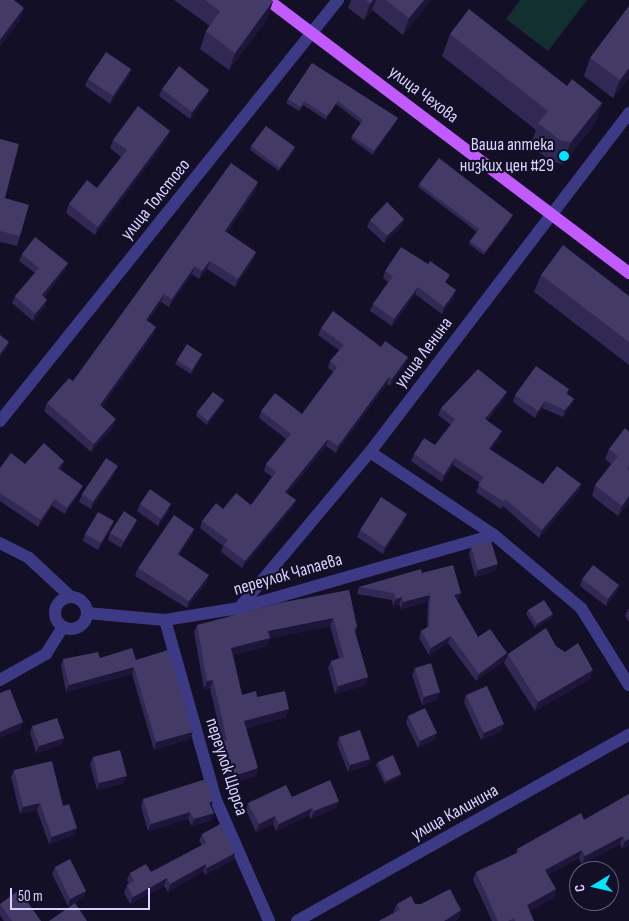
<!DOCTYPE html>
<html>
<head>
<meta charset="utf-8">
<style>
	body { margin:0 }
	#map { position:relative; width:629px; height:921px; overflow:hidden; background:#130f26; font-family:"Sofia Sans Condensed",sans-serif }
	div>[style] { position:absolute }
	.green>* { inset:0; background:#12302f }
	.minor>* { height:12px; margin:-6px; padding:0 6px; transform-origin:6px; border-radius:6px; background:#3d3a85 }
	.minor>.ring { margin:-6px; padding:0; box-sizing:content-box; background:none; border:12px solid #3d3a85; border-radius:50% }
	.major>* { height:12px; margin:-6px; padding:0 6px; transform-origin:6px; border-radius:6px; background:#c25bff }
	.wall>* { inset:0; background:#312854 }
	.shaded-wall>* { inset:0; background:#1d163a }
	.building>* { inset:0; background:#433a66 }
	.dots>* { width:14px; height:14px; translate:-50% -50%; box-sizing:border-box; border:2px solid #130f26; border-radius:50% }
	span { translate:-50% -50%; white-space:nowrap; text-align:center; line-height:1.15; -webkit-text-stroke:4.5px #130f26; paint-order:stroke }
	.street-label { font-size:18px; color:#d9d4ff }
	.poi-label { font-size:18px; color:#d9d4ff }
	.right { translate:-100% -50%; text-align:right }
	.north { position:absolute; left:569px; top:861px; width:50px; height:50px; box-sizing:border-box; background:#130f26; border:1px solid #625e7d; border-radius:50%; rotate:261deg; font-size:14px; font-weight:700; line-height:20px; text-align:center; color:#d9d4ff }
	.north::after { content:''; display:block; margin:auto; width:18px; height:22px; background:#00e5ff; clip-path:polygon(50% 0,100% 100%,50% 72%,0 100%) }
	.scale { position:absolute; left:10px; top:888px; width:140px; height:22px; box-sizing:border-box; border:2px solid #d9d4ff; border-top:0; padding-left:6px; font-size:15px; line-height:18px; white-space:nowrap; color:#d9d4ff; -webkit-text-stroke:4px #130f26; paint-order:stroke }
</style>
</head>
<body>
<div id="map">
	<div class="green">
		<i style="clip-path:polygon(520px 0,587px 0,548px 51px,506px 19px)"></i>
	</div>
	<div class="minor">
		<i style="left:0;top:421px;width:540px;rotate:-51.24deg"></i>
		<i style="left:370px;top:452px;width:149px;rotate:33.8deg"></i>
		<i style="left:494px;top:535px;width:114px;rotate:40deg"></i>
		<i style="left:581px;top:608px;width:91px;rotate:58.1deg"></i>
		<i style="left:0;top:543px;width:33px;rotate:27deg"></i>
		<i style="left:29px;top:558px;width:57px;rotate:42.9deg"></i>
		<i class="ring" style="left:55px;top:597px;width:20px;height:20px"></i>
		<i style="left:239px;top:608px;width:204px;rotate:-50deg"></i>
		<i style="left:370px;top:452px;width:427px;rotate:-52.6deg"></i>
		<i style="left:87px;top:613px;width:78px;rotate:5.1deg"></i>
		<i style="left:165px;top:620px;width:75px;rotate:-9.2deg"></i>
		<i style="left:239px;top:608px;width:265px;rotate:-16deg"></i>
		<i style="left:165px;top:620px;width:187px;rotate:74.2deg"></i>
		<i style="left:216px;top:800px;width:132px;rotate:66.3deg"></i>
		<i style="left:0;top:680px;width:53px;rotate:-29.5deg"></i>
		<i style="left:46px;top:654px;width:32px;rotate:-58deg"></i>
		<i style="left:297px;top:921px;width:381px;rotate:-29.3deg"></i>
	</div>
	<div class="major">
		<i style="left:268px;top:0;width:453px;rotate:37.1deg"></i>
	</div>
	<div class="wall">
		<i style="clip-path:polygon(174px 0,271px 0,273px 1px,267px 19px,229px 70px,200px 49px,206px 31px,210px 26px)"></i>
		<i style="clip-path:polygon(351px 0,431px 0,403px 35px,372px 10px,364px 20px,348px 8px)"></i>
		<i style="clip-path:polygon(629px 6px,629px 77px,613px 98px,584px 76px,590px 58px)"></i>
		<i style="clip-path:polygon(450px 34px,567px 86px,602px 103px,594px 125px,563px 164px,552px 162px,530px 145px,536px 130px,442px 56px)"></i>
		<i style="clip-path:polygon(312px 63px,398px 118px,396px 122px,373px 155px,351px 139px,352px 136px,361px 123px,336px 104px,326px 120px,303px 105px,299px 111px,286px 103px,288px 99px)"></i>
		<i style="clip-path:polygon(131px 69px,129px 76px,110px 104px,85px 86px,88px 79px)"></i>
		<i style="clip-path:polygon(162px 89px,209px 90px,206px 97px,190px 119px,159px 96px)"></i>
		<i style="clip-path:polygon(0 139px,5px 198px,20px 236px,17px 246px,0 242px)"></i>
		<i style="clip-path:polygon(167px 139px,95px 235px,66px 213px,69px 204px,97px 188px,121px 157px,110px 148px,113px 140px)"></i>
		<i style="clip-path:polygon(251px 146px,294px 151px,279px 171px,250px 150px)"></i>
		<i style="clip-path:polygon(258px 182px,255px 191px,227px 233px,256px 252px,253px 260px,235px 287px,207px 269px,199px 279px,192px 274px,169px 307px,161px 302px,148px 321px,156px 327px,153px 335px,102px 407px,113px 427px,91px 452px,44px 411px,47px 403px,73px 381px)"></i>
		<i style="clip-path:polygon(419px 184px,512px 218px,484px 255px,469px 244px,470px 241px,477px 232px,418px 187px)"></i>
		<i style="clip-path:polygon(370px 220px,402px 226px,384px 243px,367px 227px)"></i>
		<i style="clip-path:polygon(22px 254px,68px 263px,65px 270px,44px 297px,45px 307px,33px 321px,12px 303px,15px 296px,35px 273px,19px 261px)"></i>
		<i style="clip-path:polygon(385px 271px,447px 282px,446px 283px,454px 297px,442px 314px,415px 294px,392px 326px,370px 311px,373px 304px,388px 282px,383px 278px)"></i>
		<i style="clip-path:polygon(541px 275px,629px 296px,629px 365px,534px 292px)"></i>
		<i style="clip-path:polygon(321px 328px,381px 347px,408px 357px,406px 364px,390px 386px,387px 384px,336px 453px,326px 446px,287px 494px,296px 500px,293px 507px,242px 568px,221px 552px,223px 546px,200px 528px,202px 521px,223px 509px,251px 505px,272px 477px,264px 471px,266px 464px,286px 439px,259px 418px,261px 411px,302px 414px,333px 372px,328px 368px,330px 361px,339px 350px,318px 335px)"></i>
		<i style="clip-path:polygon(202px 354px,201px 358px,191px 374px,175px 364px,177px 360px)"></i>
		<i style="clip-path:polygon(569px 389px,567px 394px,574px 399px,571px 406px,563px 417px,542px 408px,535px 418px,513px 402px,515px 395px)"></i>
		<i style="clip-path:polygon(504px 399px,487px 421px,499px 438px,491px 450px,543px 484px,581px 484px,579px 491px,539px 538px,503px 506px,501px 509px,476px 492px,480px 483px,453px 465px,442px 482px,411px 461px,414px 454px,435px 445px,451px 425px,438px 415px,441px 408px)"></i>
		<i style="clip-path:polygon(224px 400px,223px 404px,207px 425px,196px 416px,197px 412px)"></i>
		<i style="clip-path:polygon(629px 432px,629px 502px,618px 516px,592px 496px,595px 485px,611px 464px,605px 459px,609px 449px)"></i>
		<i style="clip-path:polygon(64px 461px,62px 468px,60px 470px,80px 492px,65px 514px,52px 506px,38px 527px,0 501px,0 468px,25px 464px)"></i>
		<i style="clip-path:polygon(115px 473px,91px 509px,79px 502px,82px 494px)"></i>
		<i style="clip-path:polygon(140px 504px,169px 511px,158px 526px,137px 511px)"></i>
		<i style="clip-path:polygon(404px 521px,383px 554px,357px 537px,360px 530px)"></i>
		<i style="clip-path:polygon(134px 527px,121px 548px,108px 540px,110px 533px)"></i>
		<i style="clip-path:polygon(111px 528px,98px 550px,83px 541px,85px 534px)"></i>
		<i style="clip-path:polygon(194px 529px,192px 536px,179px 555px,207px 582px,187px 608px,135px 576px,138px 568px)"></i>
		<i style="clip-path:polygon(471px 547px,495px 571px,475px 577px,469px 554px)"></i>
		<i style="clip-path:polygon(422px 573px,461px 593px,458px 600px,457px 601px,478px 637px,505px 660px,476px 681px,448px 643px,429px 655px,419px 638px,421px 631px,427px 628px,428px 602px,401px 609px,399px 604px,393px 606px,392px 600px,357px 594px,359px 587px)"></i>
		<i style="clip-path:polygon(582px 579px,619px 585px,617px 592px,606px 606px,580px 586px)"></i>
		<i style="clip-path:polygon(349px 590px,357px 627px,355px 633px,368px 677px,365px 685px,335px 694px,328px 668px,331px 661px,339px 658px,330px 626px,270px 638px,267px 646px,233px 655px,242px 695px,257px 697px,286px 717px,246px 728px,256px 776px,230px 784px,219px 749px,222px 741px,210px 688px,204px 689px,194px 632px,197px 625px)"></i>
		<i style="clip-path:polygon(628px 609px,629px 609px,629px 622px,625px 616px)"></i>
		<i style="clip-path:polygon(528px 610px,552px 618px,535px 628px,526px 614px)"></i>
		<i style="clip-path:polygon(556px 646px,590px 679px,535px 711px,504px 663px,508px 654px)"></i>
		<i style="clip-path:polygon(100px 658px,136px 660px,190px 739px,154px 750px,132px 674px,66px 692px,61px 666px,63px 659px)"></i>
		<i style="clip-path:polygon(415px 668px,440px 692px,437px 700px,422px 705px,412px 675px)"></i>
		<i style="clip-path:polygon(466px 695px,502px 731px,481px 740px,464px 702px)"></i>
		<i style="clip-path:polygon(408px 716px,437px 733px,434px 740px,418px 748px,406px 723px)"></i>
		<i style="clip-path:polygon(32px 726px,64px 738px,61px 745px,36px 753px,30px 733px)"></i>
		<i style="clip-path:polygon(339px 737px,370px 759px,367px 766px,348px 772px,337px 744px)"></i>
		<i style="clip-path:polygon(93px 757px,124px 783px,97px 790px,90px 764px)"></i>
		<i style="clip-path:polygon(378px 762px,401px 774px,400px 777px,385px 784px,376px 765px)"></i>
		<i style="clip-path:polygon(14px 770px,63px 806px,77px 828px,74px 835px,49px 844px,37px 810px,20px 814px,11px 777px)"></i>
		<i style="clip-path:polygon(629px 794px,629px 845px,622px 849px,620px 844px,582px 864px,579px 858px,548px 875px,554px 898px,529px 911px,534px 921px,492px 921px,473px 880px,476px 872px,516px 854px,517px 849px,584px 820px)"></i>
		<i style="clip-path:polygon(292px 797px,339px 801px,336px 808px,311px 819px,309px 815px,276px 831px,273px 824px,256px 832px,246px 810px,248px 803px)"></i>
		<i style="clip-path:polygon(143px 799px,211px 807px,214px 813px,212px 820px,192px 826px,188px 819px,148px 831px,141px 807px)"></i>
		<i style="clip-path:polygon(202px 834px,235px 853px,233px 860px,205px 875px,203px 871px,168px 892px,164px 886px,130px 904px,124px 893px,127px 885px,129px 884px,127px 880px,130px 873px,151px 872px,202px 845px,199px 841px)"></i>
		<i style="clip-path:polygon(55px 867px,86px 891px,83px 898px,68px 906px,52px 874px)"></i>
		<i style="clip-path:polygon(0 904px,41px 921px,4px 921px,0 915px)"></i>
		<i style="clip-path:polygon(397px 904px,415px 904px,461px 910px,458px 919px,455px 921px,379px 921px,393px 913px)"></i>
	</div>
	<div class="shaded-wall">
		<i style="clip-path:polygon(373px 0,376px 0,372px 10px,364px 20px,370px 4px)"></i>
		<i style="clip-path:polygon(424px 0,431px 0,403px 35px,409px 18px)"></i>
		<i style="clip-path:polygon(273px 1px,267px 19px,229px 70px,235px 53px)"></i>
		<i style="clip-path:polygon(24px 8px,20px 21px,0 47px,0 40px)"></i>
		<i style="clip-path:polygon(629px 68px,629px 77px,613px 98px,620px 80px)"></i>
		<i style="clip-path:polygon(131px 69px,129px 76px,110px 104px,113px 96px)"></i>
		<i style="clip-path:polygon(209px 90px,206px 97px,190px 119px,192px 112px)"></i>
		<i style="clip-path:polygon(338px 101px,336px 104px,326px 120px,327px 116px)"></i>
		<i style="clip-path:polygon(602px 103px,594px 125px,563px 164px,571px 142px)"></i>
		<i style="clip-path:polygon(398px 118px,396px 122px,373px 155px,374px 151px)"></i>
		<i style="clip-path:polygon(170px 131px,167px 139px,95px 235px,98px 227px)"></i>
		<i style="clip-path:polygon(295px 147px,294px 151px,279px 171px,280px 168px)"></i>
		<i style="clip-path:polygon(258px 182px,255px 191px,222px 240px,225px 231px)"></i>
		<i style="clip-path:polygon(513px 215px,512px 218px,484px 255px,485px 252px)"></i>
		<i style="clip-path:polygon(404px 219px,402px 226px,384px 243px,387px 236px)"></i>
		<i style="clip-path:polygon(256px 252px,253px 260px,235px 287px,238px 279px)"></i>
		<i style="clip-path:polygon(210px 261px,207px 269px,199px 279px,202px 271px)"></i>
		<i style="clip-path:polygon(68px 263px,65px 270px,39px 302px,42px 295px)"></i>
		<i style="clip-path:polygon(195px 266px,192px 274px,169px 307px,172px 299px)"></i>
		<i style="clip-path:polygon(418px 287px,415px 294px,392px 326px,394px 319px)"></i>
		<i style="clip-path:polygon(456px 290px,454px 297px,442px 314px,444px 307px)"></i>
		<i style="clip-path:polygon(164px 294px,161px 302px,143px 328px,146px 320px)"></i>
		<i style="clip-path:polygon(47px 300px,45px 307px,33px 321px,35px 314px)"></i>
		<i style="clip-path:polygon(156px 327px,153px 335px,97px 414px,100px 405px)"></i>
		<i style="clip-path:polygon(9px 342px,7px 349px,0 357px,0 354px)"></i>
		<i style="clip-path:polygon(202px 354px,201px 358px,191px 374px,192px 370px)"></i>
		<i style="clip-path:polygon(408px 357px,406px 364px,390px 386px,392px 379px)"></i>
		<i style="clip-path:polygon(389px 377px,387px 384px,336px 453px,338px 446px)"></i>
		<i style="clip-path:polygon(507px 392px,504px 399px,482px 426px,485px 419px)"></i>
		<i style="clip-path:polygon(574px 399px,571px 406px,563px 417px,565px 410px)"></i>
		<i style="clip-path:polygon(224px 400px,223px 404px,207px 425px,208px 421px)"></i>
		<i style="clip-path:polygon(545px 401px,542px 408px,535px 418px,538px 411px)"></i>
		<i style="clip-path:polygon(116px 419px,113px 427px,91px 452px,94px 444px)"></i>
		<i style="clip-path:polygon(502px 431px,499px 438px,487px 457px,489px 449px)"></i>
		<i style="clip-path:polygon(328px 439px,326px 446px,283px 499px,285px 492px)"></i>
		<i style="clip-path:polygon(455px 458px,453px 465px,442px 482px,444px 475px)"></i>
		<i style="clip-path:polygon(64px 461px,62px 468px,55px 475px,58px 468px)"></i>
		<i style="clip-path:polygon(118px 466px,115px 473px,91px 509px,93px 502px)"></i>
		<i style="clip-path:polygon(581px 484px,579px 491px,539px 538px,542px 530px)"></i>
		<i style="clip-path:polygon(83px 486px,80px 492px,65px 514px,67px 508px)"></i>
		<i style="clip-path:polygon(629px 496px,629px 502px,618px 516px,622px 506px)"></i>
		<i style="clip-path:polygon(55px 499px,52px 506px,38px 527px,41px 520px)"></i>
		<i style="clip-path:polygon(296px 500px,293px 507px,242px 568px,245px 561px)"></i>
		<i style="clip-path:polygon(171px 504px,169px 511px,158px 526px,161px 519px)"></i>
		<i style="clip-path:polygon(407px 514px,404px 521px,383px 554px,385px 547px)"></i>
		<i style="clip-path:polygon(137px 520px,134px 527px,121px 548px,124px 541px)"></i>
		<i style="clip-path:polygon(114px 521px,111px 528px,98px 550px,101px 543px)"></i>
		<i style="clip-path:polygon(194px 529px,192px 536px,175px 561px,178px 554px)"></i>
		<i style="clip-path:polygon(498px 564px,495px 571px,475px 577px,478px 570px)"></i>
		<i style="clip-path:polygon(209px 575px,207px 582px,187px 608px,189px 601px)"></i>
		<i style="clip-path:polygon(619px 585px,617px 592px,606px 606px,608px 599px)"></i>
		<i style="clip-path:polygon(461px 593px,458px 600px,451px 602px,454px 595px)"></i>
		<i style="clip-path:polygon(430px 595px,428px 602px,401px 609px,403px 602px)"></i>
		<i style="clip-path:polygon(402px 597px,399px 604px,393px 606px,396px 599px)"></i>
		<i style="clip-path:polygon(553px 614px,552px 618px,535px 628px,537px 624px)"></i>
		<i style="clip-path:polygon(333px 618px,330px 626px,265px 639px,268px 631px)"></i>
		<i style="clip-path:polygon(451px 636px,448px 643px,429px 655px,431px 648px)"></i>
		<i style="clip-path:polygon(270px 638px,267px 646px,228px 656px,231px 648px)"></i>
		<i style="clip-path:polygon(507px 653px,505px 660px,476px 681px,479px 674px)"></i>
		<i style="clip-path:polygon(134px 667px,132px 674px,66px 692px,69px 685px)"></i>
		<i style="clip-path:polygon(593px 670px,590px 679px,535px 711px,538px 702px)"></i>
		<i style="clip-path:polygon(368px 677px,365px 685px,335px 694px,338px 686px)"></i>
		<i style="clip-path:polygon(213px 680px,210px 688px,204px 689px,207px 681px)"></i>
		<i style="clip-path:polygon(440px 692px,437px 700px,422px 705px,424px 697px)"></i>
		<i style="clip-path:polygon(289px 709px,286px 717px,241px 729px,244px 721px)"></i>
		<i style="clip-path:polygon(23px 722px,20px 730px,0 738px,0 732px)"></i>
		<i style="clip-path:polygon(504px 724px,502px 731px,481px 740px,484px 733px)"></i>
		<i style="clip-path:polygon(193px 732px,190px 739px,154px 750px,156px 742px)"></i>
		<i style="clip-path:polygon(437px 733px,434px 740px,418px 748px,420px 741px)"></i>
		<i style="clip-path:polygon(64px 738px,61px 745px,36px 753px,39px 746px)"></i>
		<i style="clip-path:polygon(370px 759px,367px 766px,348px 772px,350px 765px)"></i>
		<i style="clip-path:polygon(258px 768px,256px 776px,230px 784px,233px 776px)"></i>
		<i style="clip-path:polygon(401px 774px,400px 777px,385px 784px,386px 781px)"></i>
		<i style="clip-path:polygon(127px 776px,124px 783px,97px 790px,99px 783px)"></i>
		<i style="clip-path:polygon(213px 801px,211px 808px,209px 803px)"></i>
		<i style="clip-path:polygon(339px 801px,336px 808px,311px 819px,314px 811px)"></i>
		<i style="clip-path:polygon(40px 803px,37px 810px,20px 814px,23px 807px)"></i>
		<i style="clip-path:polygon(312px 808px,309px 815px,276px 831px,279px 824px)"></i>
		<i style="clip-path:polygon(190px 812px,188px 819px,148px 831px,151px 824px)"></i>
		<i style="clip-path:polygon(214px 813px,212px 820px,192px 826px,194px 819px)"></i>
		<i style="clip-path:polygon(275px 816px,273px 824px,256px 832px,259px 824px)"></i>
		<i style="clip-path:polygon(77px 828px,74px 835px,49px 844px,52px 837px)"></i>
		<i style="clip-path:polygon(623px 836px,620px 844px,582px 864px,585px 856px)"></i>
		<i style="clip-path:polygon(629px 839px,629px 845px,622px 849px,625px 841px)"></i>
		<i style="clip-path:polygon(582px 850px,579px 858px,543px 878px,545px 870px)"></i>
		<i style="clip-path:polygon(235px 853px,233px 860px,205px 875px,207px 868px)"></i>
		<i style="clip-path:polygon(206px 864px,203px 871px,168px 892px,170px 884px)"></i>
		<i style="clip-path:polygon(167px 878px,164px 886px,130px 904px,133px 897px)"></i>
		<i style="clip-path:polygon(556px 889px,554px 898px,524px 914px,527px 905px)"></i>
		<i style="clip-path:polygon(86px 891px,83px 898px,68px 906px,70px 899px)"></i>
		<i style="clip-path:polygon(461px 910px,458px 919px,455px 921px,444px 921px)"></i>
	</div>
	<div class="building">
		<i style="clip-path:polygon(0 0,14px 0,24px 8px,0 40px)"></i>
		<i style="clip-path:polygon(205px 0,271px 0,273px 1px,235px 53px,206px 31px,220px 11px)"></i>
		<i style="clip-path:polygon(366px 0,373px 0,370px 4px)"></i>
		<i style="clip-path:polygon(386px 0,424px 0,409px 18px)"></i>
		<i style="clip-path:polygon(629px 6px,629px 68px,620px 80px,590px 58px)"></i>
		<i style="clip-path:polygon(469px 9px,567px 86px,572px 79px,602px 103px,571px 142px,560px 140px,538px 123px,548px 111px,450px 34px)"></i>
		<i style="clip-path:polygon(106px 52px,131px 69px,113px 96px,88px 79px)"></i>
		<i style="clip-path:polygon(312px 63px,398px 118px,374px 151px,352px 136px,363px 120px,338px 101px,327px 116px,304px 101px,300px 107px,288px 99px)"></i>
		<i style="clip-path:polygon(179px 66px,209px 90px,192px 112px,162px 89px)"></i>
		<i style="clip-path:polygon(138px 106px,170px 131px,98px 227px,69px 204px,87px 180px,97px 188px,127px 150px,113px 140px)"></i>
		<i style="clip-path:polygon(266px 126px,295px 147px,280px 168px,251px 146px)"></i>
		<i style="clip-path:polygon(0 139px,19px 144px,5px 198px,29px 205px,20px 236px,0 231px)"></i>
		<i style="clip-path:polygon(439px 158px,513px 215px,485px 252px,470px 241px,479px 229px,419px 184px)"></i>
		<i style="clip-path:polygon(231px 163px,258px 182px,225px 231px,256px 252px,238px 279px,210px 261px,202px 271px,195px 266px,172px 299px,164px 294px,146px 320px,156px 327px,100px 405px,116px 419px,94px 444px,47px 403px,69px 378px,73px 381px)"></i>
		<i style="clip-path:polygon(387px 202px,404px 219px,387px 236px,370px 220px)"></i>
		<i style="clip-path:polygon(35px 237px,68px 263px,42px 295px,47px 300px,35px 314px,15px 296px,39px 268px,22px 254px)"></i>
		<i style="clip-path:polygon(563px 245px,629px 296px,629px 342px,541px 275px)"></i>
		<i style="clip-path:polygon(401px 247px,428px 264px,430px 261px,450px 275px,445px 282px,456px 290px,444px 307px,418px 287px,394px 319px,373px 304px,393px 276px,385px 271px)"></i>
		<i style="clip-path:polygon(333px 311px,381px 347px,385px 341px,408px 357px,392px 379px,389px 377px,338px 446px,328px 439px,285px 492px,296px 500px,245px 561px,224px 545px,228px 540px,202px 521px,216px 503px,223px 509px,236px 493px,251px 505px,276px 472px,266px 464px,291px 434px,261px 411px,275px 393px,302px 414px,337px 367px,330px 361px,344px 345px,321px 328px)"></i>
		<i style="clip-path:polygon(0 335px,9px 342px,0 354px)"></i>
		<i style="clip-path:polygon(187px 344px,202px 354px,192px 370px,177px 360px)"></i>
		<i style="clip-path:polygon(536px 366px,569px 389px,566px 393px,574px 399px,565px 410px,545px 401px,538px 411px,515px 395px)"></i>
		<i style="clip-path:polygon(478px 369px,507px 392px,485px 419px,502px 431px,489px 449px,543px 484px,557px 466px,581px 484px,542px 530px,505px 499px,504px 502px,478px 485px,484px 477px,455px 458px,444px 475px,414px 454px,424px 438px,435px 445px,455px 419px,441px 408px)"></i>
		<i style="clip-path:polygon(213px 392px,224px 400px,208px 421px,197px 412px)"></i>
		<i style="clip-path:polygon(625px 428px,629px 432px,629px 466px,627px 469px,629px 471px,629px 496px,622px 506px,595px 485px,618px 456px,609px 449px)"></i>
		<i style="clip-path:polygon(44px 443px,64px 461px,58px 468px,83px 486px,67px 508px,55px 499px,41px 520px,0 493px,0 468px,11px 453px,25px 464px)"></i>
		<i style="clip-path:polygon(106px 458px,118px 466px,93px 502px,82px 494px)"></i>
		<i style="clip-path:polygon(150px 489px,171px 504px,161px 519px,140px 504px)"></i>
		<i style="clip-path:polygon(381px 497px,407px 514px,385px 547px,360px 530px)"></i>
		<i style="clip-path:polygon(124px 511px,137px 520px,124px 541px,110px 533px)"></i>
		<i style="clip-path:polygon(98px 512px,114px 521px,101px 543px,85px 534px)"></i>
		<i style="clip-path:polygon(174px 515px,194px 529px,178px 554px,209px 575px,189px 601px,138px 568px)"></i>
		<i style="clip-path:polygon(491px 541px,498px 564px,478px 570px,471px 547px)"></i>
		<i style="clip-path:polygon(453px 565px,461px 593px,454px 595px,478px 637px,490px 629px,507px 653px,479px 674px,451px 636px,431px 648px,421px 631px,429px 626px,430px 595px,403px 602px,402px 597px,396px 599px,394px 593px,359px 587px,421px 569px,422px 573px)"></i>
		<i style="clip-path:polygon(593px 565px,619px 585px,608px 599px,582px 579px)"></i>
		<i style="clip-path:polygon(349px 590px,357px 627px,354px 628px,368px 677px,338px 686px,331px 661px,344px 657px,333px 618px,268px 631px,270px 638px,231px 648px,242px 695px,256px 691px,257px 697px,285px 691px,289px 709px,244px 721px,258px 768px,233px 776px,222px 741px,227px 740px,213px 680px,207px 681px,197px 625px,279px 603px)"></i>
		<i style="clip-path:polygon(544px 600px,553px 614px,537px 624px,528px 610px)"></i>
		<i style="clip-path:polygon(546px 628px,556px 646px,565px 652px,578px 643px,593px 670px,538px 702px,508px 654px)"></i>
		<i style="clip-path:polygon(132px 648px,136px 660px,168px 650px,193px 732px,156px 742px,134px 667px,69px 685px,63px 659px,98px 652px,100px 658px)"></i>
		<i style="clip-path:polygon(431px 663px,440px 692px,424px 697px,415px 668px)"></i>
		<i style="clip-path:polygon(487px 686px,504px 724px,484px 733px,466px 695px)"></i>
		<i style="clip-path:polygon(10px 689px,23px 722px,0 732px,0 693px)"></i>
		<i style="clip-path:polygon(425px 708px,437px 733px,420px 741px,408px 716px)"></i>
		<i style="clip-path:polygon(57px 718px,64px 738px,39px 746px,32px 726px)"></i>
		<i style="clip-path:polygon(360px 730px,370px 759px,350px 765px,339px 737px)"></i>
		<i style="clip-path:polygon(120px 750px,127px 776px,99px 783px,93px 757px)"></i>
		<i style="clip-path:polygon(393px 755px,401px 774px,386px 781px,378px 762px)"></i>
		<i style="clip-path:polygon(52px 761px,63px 806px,69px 804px,77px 828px,52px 837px,40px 803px,23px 807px,14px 770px)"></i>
		<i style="clip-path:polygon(206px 779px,213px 801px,209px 803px,214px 813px,194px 819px,190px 812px,151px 824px,143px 799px)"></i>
		<i style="clip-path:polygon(330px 780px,339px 801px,314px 811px,312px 808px,279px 824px,275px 816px,259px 824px,248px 803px,286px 785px,292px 797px)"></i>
		<i style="clip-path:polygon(629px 794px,629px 839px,625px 841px,623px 836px,585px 856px,582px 850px,545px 870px,556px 889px,527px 905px,534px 921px,515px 921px,514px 918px,508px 921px,498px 921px,476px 872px,519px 852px,517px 849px,581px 813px,584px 820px)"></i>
		<i style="clip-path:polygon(220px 824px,235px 853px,207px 868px,206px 864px,170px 884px,167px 878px,133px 897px,127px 885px,134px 881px,130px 873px,146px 864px,151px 872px,206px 843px,202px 834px)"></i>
		<i style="clip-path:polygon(70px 859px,86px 891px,70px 899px,55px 867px)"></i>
		<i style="clip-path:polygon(450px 889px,461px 910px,444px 921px,379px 921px,400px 910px,397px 904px,411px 896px,415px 904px,421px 904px)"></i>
		<i style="clip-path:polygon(19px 890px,41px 921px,12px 921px,0 904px)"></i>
		<i style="clip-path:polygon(75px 903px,87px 921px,49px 921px)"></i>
	</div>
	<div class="dots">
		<i style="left:564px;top:156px;background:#00e5ff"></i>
	</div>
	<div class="street-label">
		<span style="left:423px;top:95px;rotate:37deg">улица Чехова</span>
		<span style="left:156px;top:200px;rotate:-51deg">улица Толстого</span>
		<span style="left:424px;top:353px;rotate:-53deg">улица Ленина</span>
		<span style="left:288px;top:575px;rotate:-16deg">переулок Чапаева</span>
		<span style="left:226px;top:767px;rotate:72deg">переулок Щорса</span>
		<span style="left:455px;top:813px;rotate:-29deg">улица Калинина</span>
	</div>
	<div class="poi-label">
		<span class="right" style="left:554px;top:156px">Ваша аптека<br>низких цен #29</span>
	</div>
	<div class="north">С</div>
	<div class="scale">50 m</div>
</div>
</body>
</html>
